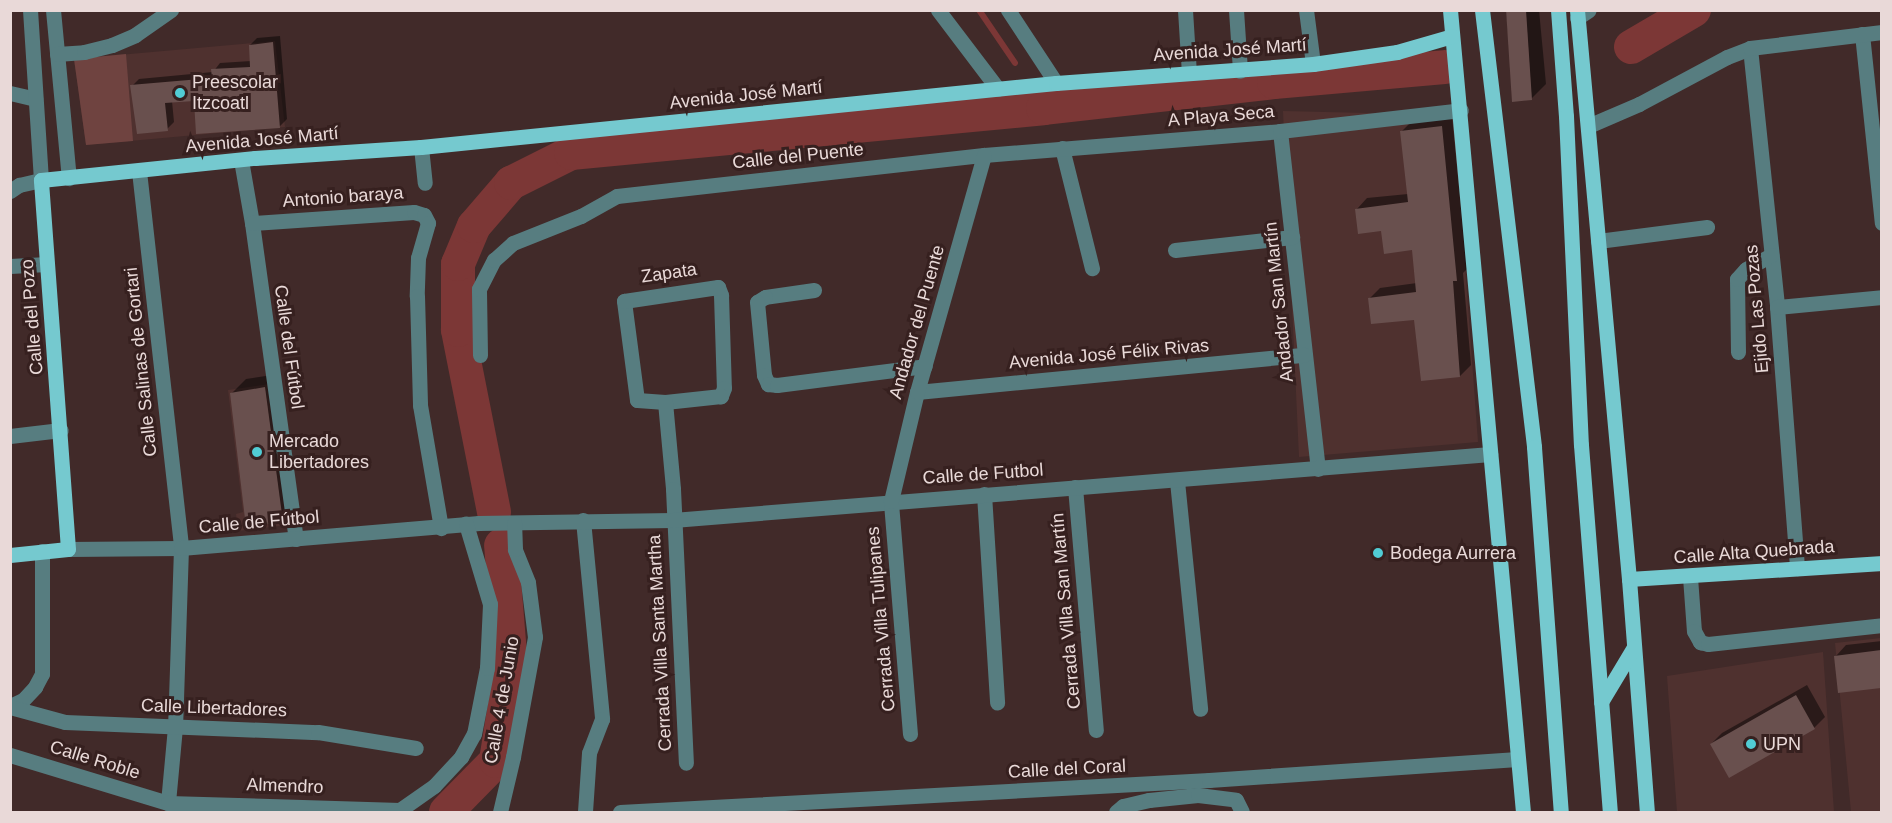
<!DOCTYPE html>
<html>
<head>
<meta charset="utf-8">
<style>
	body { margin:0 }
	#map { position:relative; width:1892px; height:823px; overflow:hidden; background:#412a29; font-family:Arial,sans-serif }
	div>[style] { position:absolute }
	.built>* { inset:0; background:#4f312f }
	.green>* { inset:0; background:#6f4340 }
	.shadow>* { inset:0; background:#0007 }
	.stream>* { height:6px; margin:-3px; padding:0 3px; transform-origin:3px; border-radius:3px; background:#7c3736 }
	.river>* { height:34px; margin:-17px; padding:0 17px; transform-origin:17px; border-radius:17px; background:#7c3736 }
	.building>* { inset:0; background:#69504e }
	.minor>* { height:15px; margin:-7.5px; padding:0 7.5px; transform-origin:7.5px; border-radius:7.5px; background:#577d80 }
	.major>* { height:15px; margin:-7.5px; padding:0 7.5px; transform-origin:7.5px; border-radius:7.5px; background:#75c9cf }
	.dots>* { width:16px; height:16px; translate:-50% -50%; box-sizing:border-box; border:3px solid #36201f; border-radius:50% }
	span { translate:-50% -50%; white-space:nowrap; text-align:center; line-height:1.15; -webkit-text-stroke:6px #36201f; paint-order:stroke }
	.street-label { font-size:18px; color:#e9d9d8 }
	.poi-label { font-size:18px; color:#e9d9d8 }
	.left { translate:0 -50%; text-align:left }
	.frame { position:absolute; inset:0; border:12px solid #e9d9d8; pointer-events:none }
</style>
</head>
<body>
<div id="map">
	<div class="built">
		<i style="clip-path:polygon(275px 41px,285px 127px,86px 145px,74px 59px)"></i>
		<i style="clip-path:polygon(1283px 111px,1454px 115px,1478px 442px,1299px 457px)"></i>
		<i style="clip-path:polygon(270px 384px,288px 525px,238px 531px,236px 514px,243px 512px,228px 390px)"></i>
		<i style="clip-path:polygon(1881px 638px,1881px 812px,1851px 812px,1835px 643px)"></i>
		<i style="clip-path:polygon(1823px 652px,1834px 812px,1677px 812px,1667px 676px)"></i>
	</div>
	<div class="green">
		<i style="clip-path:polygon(126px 54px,133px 141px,86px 145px,74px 59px)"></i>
	</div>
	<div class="shadow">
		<i style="clip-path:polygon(1506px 10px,1539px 10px,1546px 84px,1532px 98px,1514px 100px)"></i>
		<i style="clip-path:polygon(280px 36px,287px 119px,280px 126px,195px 99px,172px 101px,174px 122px,167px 129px,132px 86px,139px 79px,213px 72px,220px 63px,251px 61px,250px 45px,257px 38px)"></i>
		<i style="clip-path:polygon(1452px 116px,1467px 269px,1463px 273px,1471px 365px,1460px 376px,1416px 318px,1370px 298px,1380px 288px,1417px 283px,1414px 249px,1357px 209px,1367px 198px,1408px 194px,1402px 131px,1413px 120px)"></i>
		<i style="clip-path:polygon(279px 374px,296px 506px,282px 520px,232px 393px,246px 379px)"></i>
		<i style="clip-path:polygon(1882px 641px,1882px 686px,1839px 691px,1836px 656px,1846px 645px)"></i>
		<i style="clip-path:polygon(1807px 685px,1825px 717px,1814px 728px,1729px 776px,1711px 744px,1722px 733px)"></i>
	</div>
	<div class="stream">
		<i style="left:979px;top:10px;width:64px;rotate:55.8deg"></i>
		<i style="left:1040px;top:104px;width:5px;rotate:53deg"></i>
	</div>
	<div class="river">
		<i style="left:1631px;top:47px;width:73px;rotate:-30.4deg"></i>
		<i style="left:494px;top:512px;width:186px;rotate:-101.2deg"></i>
		<i style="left:458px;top:330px;width:66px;rotate:-90deg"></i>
		<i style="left:458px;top:264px;width:41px;rotate:-67.2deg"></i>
		<i style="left:474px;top:226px;width:57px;rotate:-49.3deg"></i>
		<i style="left:511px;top:183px;width:67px;rotate:-26.6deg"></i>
		<i style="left:571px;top:153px;width:474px;rotate:-5.4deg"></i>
		<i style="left:1043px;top:108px;width:232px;rotate:-6.4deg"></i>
		<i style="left:1274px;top:82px;width:171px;rotate:-5deg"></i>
		<i style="left:446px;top:812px;width:71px;rotate:-45.6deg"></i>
		<i style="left:496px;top:761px;width:96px;rotate:-81deg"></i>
		<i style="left:511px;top:666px;width:121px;rotate:-94.7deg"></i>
	</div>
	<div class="building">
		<i style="clip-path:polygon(1506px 10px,1526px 10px,1532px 100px,1512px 102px)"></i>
		<i style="clip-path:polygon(273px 42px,280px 128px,196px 134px,194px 101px,165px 103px,168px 131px,137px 134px,130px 85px,212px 78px,211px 69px,250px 67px,249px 45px)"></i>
		<i style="clip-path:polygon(1442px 126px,1457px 281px,1453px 281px,1460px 377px,1421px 381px,1414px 320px,1371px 324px,1368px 298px,1416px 292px,1412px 250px,1384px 254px,1381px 231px,1358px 234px,1355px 209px,1408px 202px,1400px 131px)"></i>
		<i style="clip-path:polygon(265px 387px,283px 522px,246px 527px,230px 393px)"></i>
		<i style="clip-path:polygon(1881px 650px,1881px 688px,1838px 693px,1834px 656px)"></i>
		<i style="clip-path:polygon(1796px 695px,1815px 729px,1729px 778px,1710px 744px)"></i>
	</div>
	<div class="minor">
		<i style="left:53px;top:10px;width:169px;rotate:84.6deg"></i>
		<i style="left:938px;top:10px;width:99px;rotate:52.8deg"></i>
		<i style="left:1008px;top:10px;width:87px;rotate:56.7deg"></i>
		<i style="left:1185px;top:10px;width:63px;rotate:86.4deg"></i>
		<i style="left:1236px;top:10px;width:61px;rotate:86.2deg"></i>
		<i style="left:1306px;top:10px;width:54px;rotate:82.6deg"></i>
		<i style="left:1577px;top:18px;width:14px;rotate:-34deg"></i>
		<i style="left:1862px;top:34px;width:190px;rotate:84deg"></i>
		<i style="left:1750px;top:48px;width:260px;rotate:84deg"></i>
		<i style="left:1777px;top:307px;width:262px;rotate:85.6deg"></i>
		<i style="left:57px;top:54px;width:27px;rotate:-4deg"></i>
		<i style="left:84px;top:52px;width:29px;rotate:-14deg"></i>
		<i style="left:112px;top:45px;width:25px;rotate:-23deg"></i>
		<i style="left:135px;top:35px;width:44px;rotate:-34.8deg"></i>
		<i style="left:10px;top:93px;width:26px;rotate:13deg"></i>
		<i style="left:1588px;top:126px;width:56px;rotate:-23.3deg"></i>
		<i style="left:1639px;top:104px;width:100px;rotate:-28.1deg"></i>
		<i style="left:1727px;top:57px;width:25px;rotate:-21deg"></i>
		<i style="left:1750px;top:48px;width:133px;rotate:-6.9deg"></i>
		<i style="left:1280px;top:131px;width:340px;rotate:83.6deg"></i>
		<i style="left:421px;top:147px;width:36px;rotate:84deg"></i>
		<i style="left:1062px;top:148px;width:124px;rotate:76deg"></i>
		<i style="left:241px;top:160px;width:64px;rotate:80.1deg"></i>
		<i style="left:252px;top:223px;width:319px;rotate:82.1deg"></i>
		<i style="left:139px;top:171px;width:379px;rotate:83.6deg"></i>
		<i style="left:181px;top:548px;width:179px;rotate:91.9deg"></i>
		<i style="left:175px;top:727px;width:76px;rotate:95.3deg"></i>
		<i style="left:10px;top:191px;width:11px;rotate:-34deg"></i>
		<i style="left:19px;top:185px;width:23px;rotate:-13deg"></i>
		<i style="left:41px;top:180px;width:170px;rotate:-93.7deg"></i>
		<i style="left:252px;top:223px;width:162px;rotate:-3.9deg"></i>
		<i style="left:414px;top:212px;width:10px;rotate:17deg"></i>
		<i style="left:424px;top:215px;width:9px;rotate:63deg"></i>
		<i style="left:428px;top:223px;width:36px;rotate:106deg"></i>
		<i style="left:418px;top:258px;width:38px;rotate:92deg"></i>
		<i style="left:417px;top:296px;width:109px;rotate:88.4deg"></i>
		<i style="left:420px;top:405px;width:125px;rotate:80.3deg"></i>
		<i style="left:1598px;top:241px;width:110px;rotate:-7.3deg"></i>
		<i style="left:1175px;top:250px;width:118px;rotate:-6.3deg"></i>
		<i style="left:10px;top:266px;width:37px;rotate:-3deg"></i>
		<i style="left:718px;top:287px;width:9px;rotate:69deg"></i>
		<i style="left:721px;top:295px;width:93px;rotate:88.2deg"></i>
		<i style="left:724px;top:388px;width:9px;rotate:111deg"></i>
		<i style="left:721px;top:396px;width:56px;rotate:173.9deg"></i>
		<i style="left:665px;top:402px;width:28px;rotate:-176deg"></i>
		<i style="left:637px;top:400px;width:100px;rotate:-97.5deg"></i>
		<i style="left:624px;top:301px;width:95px;rotate:-8.5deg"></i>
		<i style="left:814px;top:290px;width:49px;rotate:171.9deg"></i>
		<i style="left:765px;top:297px;width:9px;rotate:148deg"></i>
		<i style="left:757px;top:302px;width:73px;rotate:84.5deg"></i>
		<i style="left:764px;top:375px;width:10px;rotate:66deg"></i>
		<i style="left:768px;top:384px;width:9px;rotate:6deg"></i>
		<i style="left:777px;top:385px;width:149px;rotate:-7.3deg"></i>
		<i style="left:1777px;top:307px;width:105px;rotate:-5.4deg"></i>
		<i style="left:1738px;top:352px;width:73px;rotate:-90.8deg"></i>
		<i style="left:1737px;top:279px;width:13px;rotate:-48deg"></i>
		<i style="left:1746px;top:269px;width:29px;rotate:-29deg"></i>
		<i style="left:480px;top:355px;width:66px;rotate:-90.9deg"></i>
		<i style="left:479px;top:289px;width:33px;rotate:-63deg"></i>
		<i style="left:494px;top:260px;width:25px;rotate:-42deg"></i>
		<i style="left:513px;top:243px;width:73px;rotate:-21.7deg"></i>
		<i style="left:581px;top:216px;width:41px;rotate:-29.1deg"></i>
		<i style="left:617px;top:196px;width:369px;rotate:-6.4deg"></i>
		<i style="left:984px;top:155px;width:297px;rotate:-4.6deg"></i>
		<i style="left:1280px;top:131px;width:182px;rotate:-6.6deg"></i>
		<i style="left:917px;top:392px;width:389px;rotate:-5.5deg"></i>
		<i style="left:665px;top:402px;width:87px;rotate:84.7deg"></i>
		<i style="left:673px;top:489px;width:274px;rotate:87.3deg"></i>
		<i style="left:10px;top:436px;width:51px;rotate:-6.7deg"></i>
		<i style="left:1177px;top:481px;width:229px;rotate:84.2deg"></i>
		<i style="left:1075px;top:487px;width:244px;rotate:85.1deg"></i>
		<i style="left:984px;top:494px;width:209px;rotate:86.4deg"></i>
		<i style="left:583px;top:520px;width:200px;rotate:84.5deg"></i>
		<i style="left:602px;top:719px;width:36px;rotate:111deg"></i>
		<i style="left:589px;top:753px;width:59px;rotate:93.9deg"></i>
		<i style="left:68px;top:549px;width:113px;rotate:-0.5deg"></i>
		<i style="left:181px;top:548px;width:299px;rotate:-4.8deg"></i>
		<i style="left:479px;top:523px;width:194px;rotate:-0.9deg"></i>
		<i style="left:673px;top:520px;width:820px;rotate:-4.62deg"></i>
		<i style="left:1690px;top:577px;width:54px;rotate:85.8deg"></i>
		<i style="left:1694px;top:631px;width:13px;rotate:61deg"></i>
		<i style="left:1700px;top:642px;width:8px;rotate:14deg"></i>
		<i style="left:1708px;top:644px;width:175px;rotate:-6.2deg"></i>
		<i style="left:10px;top:706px;width:14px;rotate:-25deg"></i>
		<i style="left:23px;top:700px;width:18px;rotate:-47deg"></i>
		<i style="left:35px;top:687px;width:15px;rotate:-62deg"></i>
		<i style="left:42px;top:674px;width:123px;rotate:-90deg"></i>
		<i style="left:10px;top:707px;width:57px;rotate:15.3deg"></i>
		<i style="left:65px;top:722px;width:253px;rotate:2.3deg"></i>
		<i style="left:318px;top:732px;width:99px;rotate:9.3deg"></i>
		<i style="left:910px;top:734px;width:234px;rotate:-94.7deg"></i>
		<i style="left:891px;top:501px;width:112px;rotate:-76.6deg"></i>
		<i style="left:917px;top:392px;width:246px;rotate:-74.2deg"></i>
		<i style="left:10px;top:755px;width:165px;rotate:16.9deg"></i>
		<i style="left:168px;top:803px;width:232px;rotate:1.7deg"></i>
		<i style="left:397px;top:812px;width:45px;rotate:-35.1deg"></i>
		<i style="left:434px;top:786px;width:40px;rotate:-47deg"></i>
		<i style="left:461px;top:757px;width:26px;rotate:-61deg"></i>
		<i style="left:474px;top:734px;width:67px;rotate:-78.9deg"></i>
		<i style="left:487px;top:668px;width:64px;rotate:-87.3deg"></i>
		<i style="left:490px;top:604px;width:84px;rotate:-106.7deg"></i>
		<i style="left:500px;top:812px;width:57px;rotate:-76.7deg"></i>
		<i style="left:513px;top:757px;width:122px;rotate:-79.6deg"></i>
		<i style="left:535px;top:637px;width:55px;rotate:-97.3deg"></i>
		<i style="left:528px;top:582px;width:35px;rotate:-112deg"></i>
		<i style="left:515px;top:549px;width:26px;rotate:-92deg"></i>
		<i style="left:620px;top:812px;width:590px;rotate:-3.11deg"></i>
		<i style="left:1209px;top:780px;width:309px;rotate:-3.9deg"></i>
		<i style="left:1116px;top:812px;width:9px;rotate:-41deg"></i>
		<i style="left:1123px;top:806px;width:27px;rotate:-13deg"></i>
		<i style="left:1149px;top:800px;width:49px;rotate:-5.8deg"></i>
		<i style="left:1198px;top:795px;width:38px;rotate:7deg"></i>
		<i style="left:1236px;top:800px;width:13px;rotate:63deg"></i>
	</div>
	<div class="major">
		<i style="left:1450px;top:10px;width:805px;rotate:84.8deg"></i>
		<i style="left:1482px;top:10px;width:440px;rotate:83.2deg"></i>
		<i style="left:1534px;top:447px;width:366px;rotate:85.8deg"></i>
		<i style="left:1558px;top:10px;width:106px;rotate:85.7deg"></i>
		<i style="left:1566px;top:116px;width:329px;rotate:87.4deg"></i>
		<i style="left:1581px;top:445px;width:368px;rotate:85.5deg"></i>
		<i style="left:1577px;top:10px;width:571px;rotate:84.78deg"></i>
		<i style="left:1629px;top:579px;width:234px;rotate:85.6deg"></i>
		<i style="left:10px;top:555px;width:58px;rotate:-5.9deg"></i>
		<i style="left:68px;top:549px;width:370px;rotate:-94.2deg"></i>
		<i style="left:41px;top:180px;width:215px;rotate:-5.9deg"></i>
		<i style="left:255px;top:158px;width:166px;rotate:-3.8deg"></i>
		<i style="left:421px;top:147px;width:638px;rotate:-5.76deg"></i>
		<i style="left:1056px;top:83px;width:258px;rotate:-4.2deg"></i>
		<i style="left:1313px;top:64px;width:85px;rotate:-8.1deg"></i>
		<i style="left:1397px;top:52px;width:57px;rotate:-16.2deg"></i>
		<i style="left:1629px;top:579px;width:254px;rotate:-3.6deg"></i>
		<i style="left:1601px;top:702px;width:64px;rotate:-59deg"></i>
	</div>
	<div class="dots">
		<i style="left:180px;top:93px;background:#51ccd4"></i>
		<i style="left:257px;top:452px;background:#51ccd4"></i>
		<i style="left:1378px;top:553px;background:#51ccd4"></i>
		<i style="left:1751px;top:744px;background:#51ccd4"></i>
	</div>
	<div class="street-label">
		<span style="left:1230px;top:50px;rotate:-4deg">Avenida José Martí</span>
		<span style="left:746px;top:95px;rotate:-6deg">Avenida José Martí</span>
		<span style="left:1221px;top:116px;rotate:-5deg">A Playa Seca</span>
		<span style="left:262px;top:140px;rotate:-5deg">Avenida José Martí</span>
		<span style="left:798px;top:156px;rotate:-6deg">Calle del Puente</span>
		<span style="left:343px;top:197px;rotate:-4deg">Antonio baraya</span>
		<span style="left:669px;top:273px;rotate:-8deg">Zapata</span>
		<span style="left:1279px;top:302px;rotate:-96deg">Andador San Martín</span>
		<span style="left:1757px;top:309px;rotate:-95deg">Ejido Las Pozas</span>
		<span style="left:32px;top:317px;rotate:-95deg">Calle del Pozo</span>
		<span style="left:917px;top:322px;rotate:-74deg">Andador del Puente</span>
		<span style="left:289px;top:347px;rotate:82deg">Calle del Fútbol</span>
		<span style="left:1109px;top:354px;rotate:-5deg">Avenida José Félix Rivas</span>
		<span style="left:141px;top:362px;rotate:-96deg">Calle Salinas de Gortari</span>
		<span style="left:983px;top:474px;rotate:-4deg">Calle de Futbol</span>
		<span style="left:259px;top:522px;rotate:-5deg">Calle de Fútbol</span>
		<span style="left:1754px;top:552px;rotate:-4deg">Calle Alta Quebrada</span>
		<span style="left:1066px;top:611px;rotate:-95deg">Cerrada Villa San Martín</span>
		<span style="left:881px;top:619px;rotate:-95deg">Cerrada Villa Tulipanes</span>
		<span style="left:660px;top:643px;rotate:-93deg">Cerrada Villa Santa Martha</span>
		<span style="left:502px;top:700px;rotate:-80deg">Calle 4 de Junio</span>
		<span style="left:214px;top:708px;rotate:2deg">Calle Libertadores</span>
		<span style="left:95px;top:760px;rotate:17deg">Calle Roble</span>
		<span style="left:1067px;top:769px;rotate:-3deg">Calle del Coral</span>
		<span style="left:285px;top:786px;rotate:2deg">Almendro</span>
	</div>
	<div class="poi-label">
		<span class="left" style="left:192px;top:93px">Preescolar<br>Itzcoatl</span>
		<span class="left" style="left:269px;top:452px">Mercado<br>Libertadores</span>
		<span class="left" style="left:1390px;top:553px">Bodega Aurrera</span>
		<span class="left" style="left:1763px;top:744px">UPN</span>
	</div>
	<div class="frame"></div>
</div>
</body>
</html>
